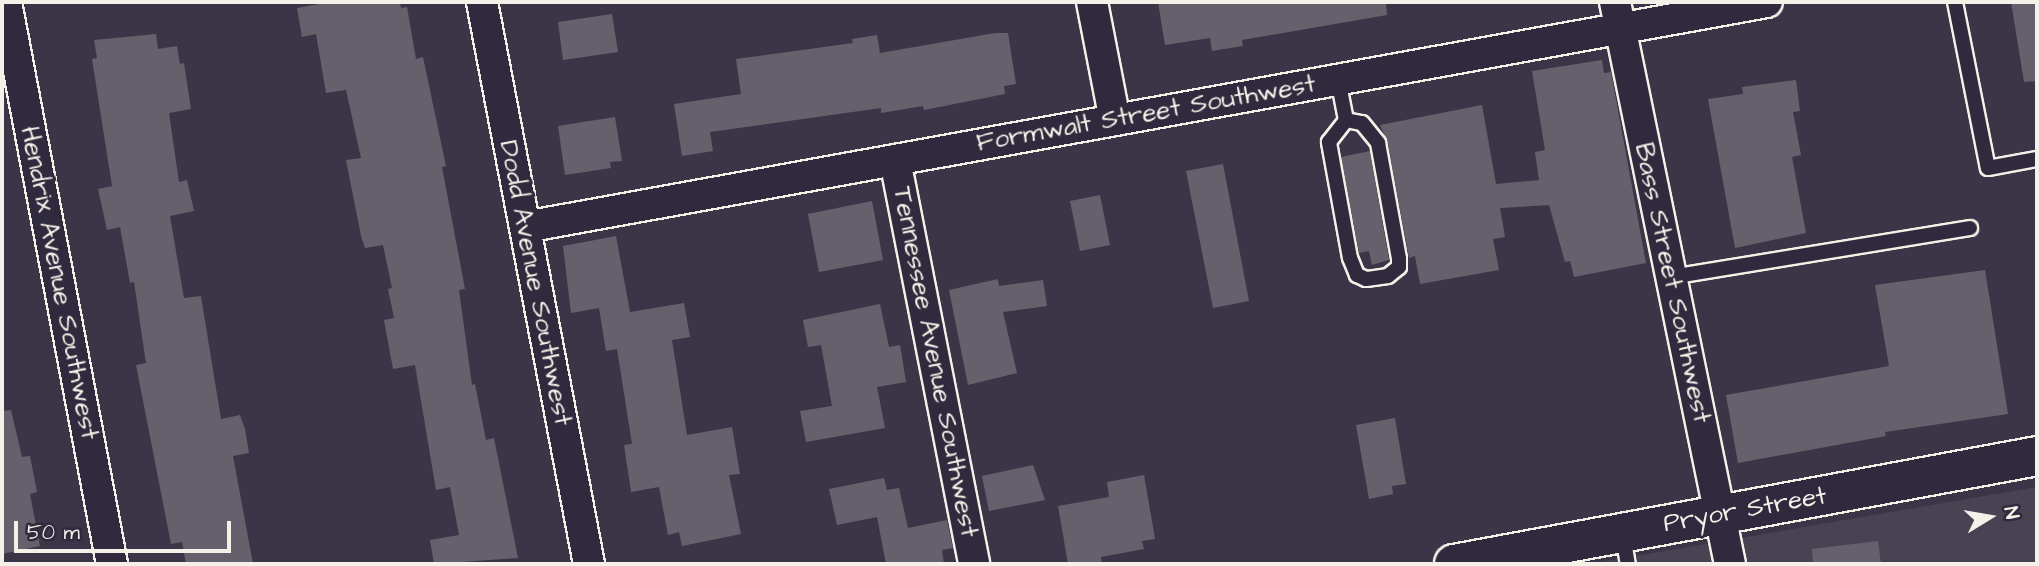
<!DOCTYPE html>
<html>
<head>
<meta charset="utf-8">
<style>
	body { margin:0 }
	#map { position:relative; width:2039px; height:566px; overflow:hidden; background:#3b3647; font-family:"Architects Daughter",sans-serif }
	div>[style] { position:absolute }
	.built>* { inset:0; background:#484352 }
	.building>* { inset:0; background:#65616c }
	.roads { filter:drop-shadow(2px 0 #f4f1e8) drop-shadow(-2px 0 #f4f1e8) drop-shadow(0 2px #f4f1e8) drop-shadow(0 -2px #f4f1e8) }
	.lane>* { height:14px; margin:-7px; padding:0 7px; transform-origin:7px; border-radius:7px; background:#2f2a3d }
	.street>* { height:30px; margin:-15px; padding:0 15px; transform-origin:15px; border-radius:15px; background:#2f2a3d }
	.secondary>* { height:38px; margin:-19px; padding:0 19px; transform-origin:19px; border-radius:19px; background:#2f2a3d }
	span { translate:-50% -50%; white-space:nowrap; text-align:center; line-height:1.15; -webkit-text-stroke:6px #2f2a3d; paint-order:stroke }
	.street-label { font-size:26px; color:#f4f1e8 }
	.frame { position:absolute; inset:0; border:4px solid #f4f1e8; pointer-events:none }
	.north { position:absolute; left:1955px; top:482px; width:70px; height:70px; -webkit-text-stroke:5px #2f2a3d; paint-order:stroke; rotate:79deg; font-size:19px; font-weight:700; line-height:28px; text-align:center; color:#f4f1e8 }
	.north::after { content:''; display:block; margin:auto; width:24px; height:32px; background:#f4f1e8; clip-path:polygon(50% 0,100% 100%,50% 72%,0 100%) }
	.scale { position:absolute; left:14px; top:521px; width:217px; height:32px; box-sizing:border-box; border:4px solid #f4f1e8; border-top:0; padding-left:9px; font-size:21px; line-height:24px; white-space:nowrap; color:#f4f1e8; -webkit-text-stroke:5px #2f2a3d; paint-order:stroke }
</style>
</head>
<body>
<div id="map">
	<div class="built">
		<i style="clip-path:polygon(2037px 487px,2037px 564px,1589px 564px)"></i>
	</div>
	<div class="building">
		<i style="clip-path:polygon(330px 2px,400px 2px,401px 8px,407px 7px,416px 59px,423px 57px,446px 166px,442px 167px,465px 289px,459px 290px,472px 385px,475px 384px,486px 440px,494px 438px,518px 558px,434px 564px,430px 540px,459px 535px,450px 487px,436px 490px,415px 365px,393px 369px,384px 320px,394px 318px,388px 289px,392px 288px,383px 245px,365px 248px,361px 236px,346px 160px,361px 158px,346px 90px,326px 93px,316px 34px,302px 37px,297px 8px)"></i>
		<i style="clip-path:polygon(1158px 2px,1386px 2px,1387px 15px,1242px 40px,1243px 46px,1212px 51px,1210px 38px,1165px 45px)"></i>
		<i style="clip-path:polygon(2011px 2px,2037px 2px,2037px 81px,2024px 82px)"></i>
		<i style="clip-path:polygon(612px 14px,618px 52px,563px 60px,558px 22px)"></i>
		<i style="clip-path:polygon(995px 33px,1008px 33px,1016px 84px,1004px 86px,1005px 94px,924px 110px,923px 106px,881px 113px,881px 108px,710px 132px,713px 151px,682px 156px,674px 104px,741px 94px,736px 59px,853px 43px,852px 39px,877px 35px,880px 53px)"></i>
		<i style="clip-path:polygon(156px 34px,158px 49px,177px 46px,180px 64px,184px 63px,191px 109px,169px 113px,179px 182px,187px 180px,194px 211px,170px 216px,184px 298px,201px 296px,221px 419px,240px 415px,245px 429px,249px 453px,233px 456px,253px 564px,186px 564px,182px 542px,171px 544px,136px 365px,146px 363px,134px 282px,130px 283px,120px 227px,107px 230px,98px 189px,112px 186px,92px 59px,97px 58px,94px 40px)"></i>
		<i style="clip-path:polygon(1602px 60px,1604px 73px,1611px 72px,1646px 263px,1574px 277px,1570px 261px,1565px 262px,1549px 205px,1500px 208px,1505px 237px,1493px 239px,1499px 270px,1420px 284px,1415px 256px,1409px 258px,1387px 141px,1380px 125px,1482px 105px,1496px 184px,1539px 180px,1535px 152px,1545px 150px,1532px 71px)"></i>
		<i style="clip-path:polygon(1796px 80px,1800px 111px,1793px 112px,1801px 155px,1792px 157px,1806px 233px,1735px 248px,1708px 99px,1743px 94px,1742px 87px)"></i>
		<i style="clip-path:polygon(615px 117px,622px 161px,610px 162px,611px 168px,565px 175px,558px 126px)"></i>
		<i style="clip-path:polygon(1370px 151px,1389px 260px,1372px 265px,1369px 251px,1359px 253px,1341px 157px)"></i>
		<i style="clip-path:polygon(1223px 164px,1249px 301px,1213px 308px,1186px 171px)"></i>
		<i style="clip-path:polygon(1100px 195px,1110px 245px,1080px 251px,1070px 201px)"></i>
		<i style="clip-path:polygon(872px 201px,883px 260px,819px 272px,808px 214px)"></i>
		<i style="clip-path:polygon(616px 236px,630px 312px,684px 303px,690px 337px,672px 340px,687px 435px,732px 427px,740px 474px,729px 475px,741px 534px,682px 546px,679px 532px,668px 535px,659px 487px,631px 492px,624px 445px,632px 444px,617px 349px,606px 351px,599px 308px,571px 313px,563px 246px)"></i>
		<i style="clip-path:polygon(1985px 270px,2008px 414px,1885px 432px,1886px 436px,1738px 463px,1726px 395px,1889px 366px,1875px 285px)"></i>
		<i style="clip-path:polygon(998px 279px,999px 286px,1043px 280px,1047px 306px,1003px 312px,1017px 373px,968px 385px,949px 290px)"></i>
		<i style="clip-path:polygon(880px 304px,889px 347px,900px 345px,906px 382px,877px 387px,885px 428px,806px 442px,800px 411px,832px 406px,821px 345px,808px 347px,803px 320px)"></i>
		<i style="clip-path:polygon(11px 410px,22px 457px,30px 456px,37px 492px,30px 494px,40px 546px,2px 554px,2px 411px)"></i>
		<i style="clip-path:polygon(1395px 418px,1406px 484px,1392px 486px,1393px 494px,1369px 499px,1356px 425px)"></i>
		<i style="clip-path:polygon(1033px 465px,1045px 500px,989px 511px,982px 476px)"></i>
		<i style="clip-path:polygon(1144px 475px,1155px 539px,1142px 541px,1144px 549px,1101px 557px,1102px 564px,1068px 564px,1058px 506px,1109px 497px,1107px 482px)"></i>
		<i style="clip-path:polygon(884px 478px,887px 490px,899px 488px,908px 528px,947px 520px,953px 548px,942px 550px,944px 564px,886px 564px,877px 517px,837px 525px,829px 489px)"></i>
		<i style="clip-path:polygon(1878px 541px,1881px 564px,1813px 564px,1812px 549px)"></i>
	</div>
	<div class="roads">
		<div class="lane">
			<i style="left:1955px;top:2px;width:169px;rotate:78.8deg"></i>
			<i style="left:1988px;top:168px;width:50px;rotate:-10.4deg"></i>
			<i style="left:1338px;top:79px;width:42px;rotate:79deg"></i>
			<i style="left:1346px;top:120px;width:16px;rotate:11deg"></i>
			<i style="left:1362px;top:123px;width:26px;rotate:51deg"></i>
			<i style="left:1378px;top:143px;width:118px;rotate:79.7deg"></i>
			<i style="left:1399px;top:259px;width:8px;rotate:90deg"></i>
			<i style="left:1399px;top:267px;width:14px;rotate:141deg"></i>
			<i style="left:1388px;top:276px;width:22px;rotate:172deg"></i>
			<i style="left:1366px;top:279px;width:10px;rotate:-156deg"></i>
			<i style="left:1357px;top:275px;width:18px;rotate:-112deg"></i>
			<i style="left:1350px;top:258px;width:118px;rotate:-100.3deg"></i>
			<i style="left:1329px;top:142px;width:28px;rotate:-52deg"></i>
			<i style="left:1671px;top:277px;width:303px;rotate:-9.3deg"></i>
			<i style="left:1623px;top:534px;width:30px;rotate:81deg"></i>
		</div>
		<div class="street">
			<i style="left:6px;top:2px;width:572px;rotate:79.32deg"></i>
			<i style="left:482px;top:2px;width:572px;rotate:79.22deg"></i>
			<i style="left:1092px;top:2px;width:120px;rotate:79deg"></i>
			<i style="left:1615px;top:2px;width:574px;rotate:78.44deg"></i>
			<i style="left:895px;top:160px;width:412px;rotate:78.9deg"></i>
			<i style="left:525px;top:227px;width:1262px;rotate:-10.27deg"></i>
		</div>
		<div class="secondary">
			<i style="left:1454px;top:564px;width:593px;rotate:-10.49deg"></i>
		</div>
	</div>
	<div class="street-label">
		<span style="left:1146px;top:114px;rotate:-10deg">Formwalt Street Southwest</span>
		<span style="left:59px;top:283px;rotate:79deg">Hendrix Avenue Southwest</span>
		<span style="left:535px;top:283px;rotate:79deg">Dodd Avenue Southwest</span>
		<span style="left:1672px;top:283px;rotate:78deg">Bass Street Southwest</span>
		<span style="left:935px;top:362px;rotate:79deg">Tennessee Avenue Southwest</span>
		<span style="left:1745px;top:510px;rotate:-10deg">Pryor Street</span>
	</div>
	<div class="frame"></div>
	<div class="north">N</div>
	<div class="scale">50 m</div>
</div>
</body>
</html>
